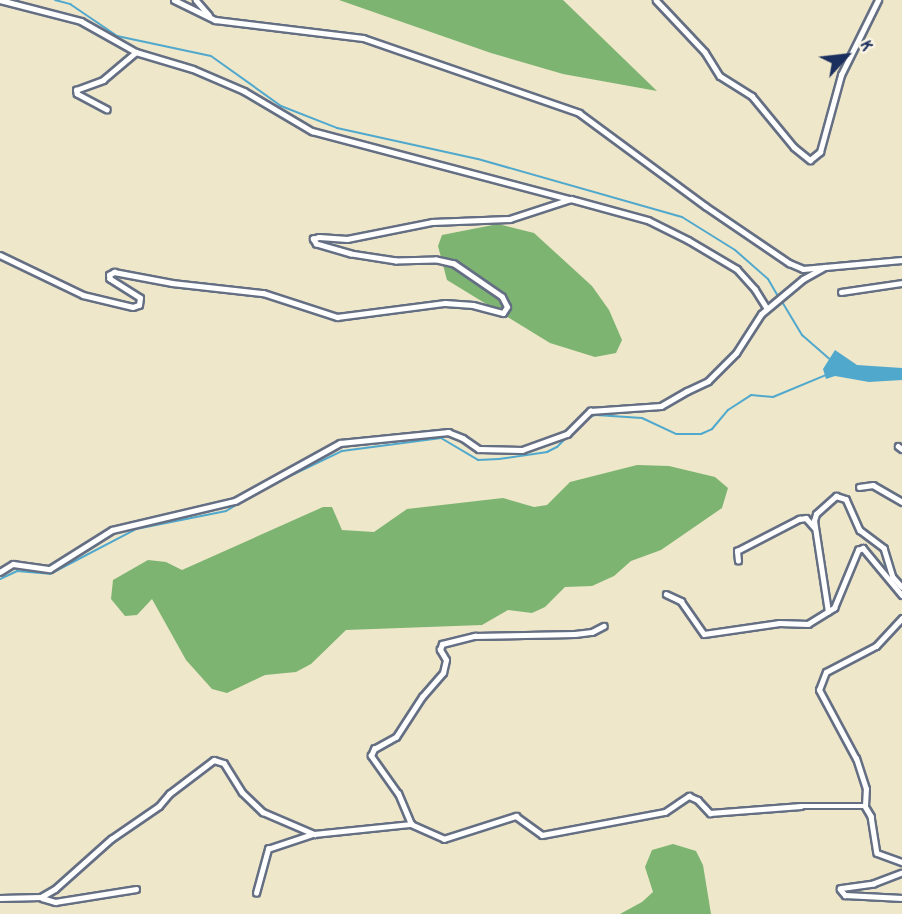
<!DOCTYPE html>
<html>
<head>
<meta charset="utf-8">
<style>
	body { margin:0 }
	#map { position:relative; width:902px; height:914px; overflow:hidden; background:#eee7ca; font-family:Dekko,sans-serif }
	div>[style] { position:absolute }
	.forest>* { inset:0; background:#7db471 }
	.water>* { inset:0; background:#50a8cd }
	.stream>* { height:2px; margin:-1px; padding:0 1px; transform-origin:1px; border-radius:1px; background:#50a8cd }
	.roads { filter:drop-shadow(2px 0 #656f84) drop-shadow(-2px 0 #656f84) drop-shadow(0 2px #656f84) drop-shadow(0 -2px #656f84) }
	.minor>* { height:4.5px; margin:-2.25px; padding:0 2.25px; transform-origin:2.25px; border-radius:2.25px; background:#fff }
	.tertiary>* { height:5px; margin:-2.5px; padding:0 2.5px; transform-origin:2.5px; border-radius:2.5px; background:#fff }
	span { translate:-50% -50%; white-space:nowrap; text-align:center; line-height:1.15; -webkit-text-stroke:6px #fcf5e5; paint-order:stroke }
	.north { position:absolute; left:811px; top:21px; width:70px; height:70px; -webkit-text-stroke:5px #fcf5e5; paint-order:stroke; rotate:63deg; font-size:19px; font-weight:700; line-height:28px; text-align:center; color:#1b2f5e }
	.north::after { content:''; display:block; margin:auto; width:24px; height:32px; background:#1b2f5e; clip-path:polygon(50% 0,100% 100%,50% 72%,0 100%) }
</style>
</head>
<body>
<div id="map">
	<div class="forest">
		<i style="clip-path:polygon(339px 0,563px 0,657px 91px,563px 74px,491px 53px)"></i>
		<i style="clip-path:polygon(498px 224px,534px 233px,592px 286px,609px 310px,622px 340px,616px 353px,595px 357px,550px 343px,447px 280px,438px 246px,442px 235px)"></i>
		<i style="clip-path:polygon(637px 465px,669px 466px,715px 477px,728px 488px,722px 508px,661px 550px,631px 561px,614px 576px,592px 586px,565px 587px,545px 607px,532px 613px,508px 610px,482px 625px,346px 630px,311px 664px,296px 672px,265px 675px,227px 693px,212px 689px,186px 660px,152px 599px,137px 615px,125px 616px,111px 599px,113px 580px,148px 560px,166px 562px,182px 570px,323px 507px,332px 507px,342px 530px,374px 532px,407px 509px,503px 498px,534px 507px,547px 505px,570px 482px)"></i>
		<i style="clip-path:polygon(673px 844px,696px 851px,703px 865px,711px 914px,620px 914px,642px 902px,653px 892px,645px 867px,652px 850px)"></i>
	</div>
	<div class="water">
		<i style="clip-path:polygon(835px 350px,857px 365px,902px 368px,902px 380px,869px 382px,835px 376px,826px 379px,823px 369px)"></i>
	</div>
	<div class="stream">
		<i style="left:55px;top:0;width:16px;rotate:15deg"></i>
		<i style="left:70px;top:4px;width:57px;rotate:34.2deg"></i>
		<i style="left:117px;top:36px;width:96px;rotate:12deg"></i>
		<i style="left:211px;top:56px;width:86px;rotate:35.5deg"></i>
		<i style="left:281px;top:106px;width:60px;rotate:21.4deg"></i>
		<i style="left:337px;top:128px;width:144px;rotate:12.4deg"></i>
		<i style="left:478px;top:159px;width:212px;rotate:15.9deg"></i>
		<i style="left:682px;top:217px;width:62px;rotate:31.9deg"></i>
		<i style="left:735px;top:250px;width:44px;rotate:41.3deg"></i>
		<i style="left:768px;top:279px;width:20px;rotate:60deg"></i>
		<i style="left:781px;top:300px;width:41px;rotate:59deg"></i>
		<i style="left:802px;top:335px;width:38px;rotate:41deg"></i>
		<i style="left:586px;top:418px;width:10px;rotate:-17deg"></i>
		<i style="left:596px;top:415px;width:46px;rotate:3.7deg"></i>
		<i style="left:642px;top:418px;width:38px;rotate:25deg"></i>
		<i style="left:677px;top:434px;width:24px"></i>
		<i style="left:701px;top:434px;width:12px;rotate:-24deg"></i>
		<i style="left:712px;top:429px;width:25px;rotate:-50deg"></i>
		<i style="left:728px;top:410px;width:27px;rotate:-33deg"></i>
		<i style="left:751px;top:395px;width:22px;rotate:5deg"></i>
		<i style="left:773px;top:397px;width:57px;rotate:-22.5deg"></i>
		<i style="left:0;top:579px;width:19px;rotate:-25deg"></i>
		<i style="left:17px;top:571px;width:33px;rotate:5deg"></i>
		<i style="left:50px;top:574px;width:97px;rotate:-27.6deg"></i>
		<i style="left:136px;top:529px;width:92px;rotate:-11.3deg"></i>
		<i style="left:226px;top:511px;width:43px;rotate:-30.7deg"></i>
		<i style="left:263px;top:489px;width:88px;rotate:-25.7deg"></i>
		<i style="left:342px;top:451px;width:100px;rotate:-7.5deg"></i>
		<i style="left:441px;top:438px;width:43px;rotate:30.7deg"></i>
		<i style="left:478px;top:460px;width:21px;rotate:-3deg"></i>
		<i style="left:499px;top:459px;width:49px;rotate:-8.3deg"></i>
		<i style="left:547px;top:452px;width:11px;rotate:-27deg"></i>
		<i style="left:557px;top:447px;width:28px;rotate:-45deg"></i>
	</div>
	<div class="roads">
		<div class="minor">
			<i style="left:0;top:0;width:84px;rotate:14.5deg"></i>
			<i style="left:81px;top:21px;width:63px;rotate:29.4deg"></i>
			<i style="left:136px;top:52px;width:59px;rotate:16.6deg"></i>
			<i style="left:193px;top:69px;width:56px;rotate:23.3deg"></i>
			<i style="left:244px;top:91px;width:79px;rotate:30.5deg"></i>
			<i style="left:312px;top:131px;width:267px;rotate:14.8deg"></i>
			<i style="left:196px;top:0;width:20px;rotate:49deg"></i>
			<i style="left:656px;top:0;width:71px;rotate:46.7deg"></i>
			<i style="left:705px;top:52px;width:28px;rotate:58deg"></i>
			<i style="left:720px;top:76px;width:38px;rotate:32deg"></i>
			<i style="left:752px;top:96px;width:66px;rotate:50.5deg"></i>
			<i style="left:794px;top:147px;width:21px;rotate:39deg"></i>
			<i style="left:810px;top:160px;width:13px;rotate:-39deg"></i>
			<i style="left:820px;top:152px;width:80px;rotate:-74.7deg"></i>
			<i style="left:841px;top:75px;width:84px;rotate:-63.7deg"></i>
			<i style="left:107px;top:110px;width:34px;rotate:-152deg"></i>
			<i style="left:77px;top:94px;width:4px;rotate:-104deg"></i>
			<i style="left:76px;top:90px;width:29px;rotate:-20deg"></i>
			<i style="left:103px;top:80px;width:43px;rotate:-40.3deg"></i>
			<i style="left:0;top:255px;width:92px;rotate:25.7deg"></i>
			<i style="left:83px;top:295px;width:51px;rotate:13.5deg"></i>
			<i style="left:133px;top:307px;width:6px;rotate:-18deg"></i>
			<i style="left:139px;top:305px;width:7px;rotate:-82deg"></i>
			<i style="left:140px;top:298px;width:36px;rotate:-148deg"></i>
			<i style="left:110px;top:279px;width:4px;rotate:-104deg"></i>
			<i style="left:109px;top:275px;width:6px;rotate:-31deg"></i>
			<i style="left:114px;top:272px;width:59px;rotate:10.7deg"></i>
			<i style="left:172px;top:283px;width:92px;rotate:6.3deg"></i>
			<i style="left:263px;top:293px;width:78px;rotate:18deg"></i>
			<i style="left:337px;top:317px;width:109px;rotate:-7.4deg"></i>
			<i style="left:445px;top:303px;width:28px;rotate:4deg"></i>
			<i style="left:473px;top:305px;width:31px;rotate:15deg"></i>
			<i style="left:503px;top:313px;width:7px;rotate:-56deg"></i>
			<i style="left:507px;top:307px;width:11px;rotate:-117deg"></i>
			<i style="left:502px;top:297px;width:58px;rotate:-145.5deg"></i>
			<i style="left:454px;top:264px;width:18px;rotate:-167deg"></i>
			<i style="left:436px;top:260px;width:40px;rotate:178.6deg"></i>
			<i style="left:396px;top:261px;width:46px;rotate:-171.2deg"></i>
			<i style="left:351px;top:254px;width:36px;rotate:-164deg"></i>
			<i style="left:316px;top:244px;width:6px;rotate:-121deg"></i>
			<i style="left:313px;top:239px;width:6px;rotate:-18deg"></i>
			<i style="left:319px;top:237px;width:28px;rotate:4deg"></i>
			<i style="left:347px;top:239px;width:87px;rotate:-11.3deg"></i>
			<i style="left:432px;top:222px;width:78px;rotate:-2.2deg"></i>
			<i style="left:510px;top:219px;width:64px;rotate:-18.2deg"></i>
			<i style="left:571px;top:199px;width:80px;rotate:15.3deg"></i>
			<i style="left:648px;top:220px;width:45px;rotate:26.6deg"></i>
			<i style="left:688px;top:240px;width:57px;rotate:30.6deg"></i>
			<i style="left:737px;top:269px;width:27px;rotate:48deg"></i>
			<i style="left:755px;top:289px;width:22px;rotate:58deg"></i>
			<i style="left:841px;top:292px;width:62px;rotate:-8.4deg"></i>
			<i style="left:898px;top:446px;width:5px;rotate:37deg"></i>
			<i style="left:859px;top:487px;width:14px;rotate:-8deg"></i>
			<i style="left:873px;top:485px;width:34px;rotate:30deg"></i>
			<i style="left:738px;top:561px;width:10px;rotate:-96deg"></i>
			<i style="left:737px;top:551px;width:70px;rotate:-27.3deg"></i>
			<i style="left:799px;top:519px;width:7px;rotate:-8deg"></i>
			<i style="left:806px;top:518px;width:12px;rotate:48deg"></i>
			<i style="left:0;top:572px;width:15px;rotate:-32deg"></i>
			<i style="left:13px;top:564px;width:37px;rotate:8deg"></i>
			<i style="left:50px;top:569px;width:73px;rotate:-32.2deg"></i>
			<i style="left:112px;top:530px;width:126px;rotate:-13.3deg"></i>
			<i style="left:235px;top:501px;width:120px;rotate:-28.9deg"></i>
			<i style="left:340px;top:443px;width:109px;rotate:-5.8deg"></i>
			<i style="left:448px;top:432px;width:16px;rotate:22deg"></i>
			<i style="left:463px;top:438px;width:19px;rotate:35deg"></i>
			<i style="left:479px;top:449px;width:43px;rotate:1.3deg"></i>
			<i style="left:522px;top:450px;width:48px;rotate:-19.6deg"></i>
			<i style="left:567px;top:434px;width:33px;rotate:-45deg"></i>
			<i style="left:590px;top:411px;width:71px;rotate:-4deg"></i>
			<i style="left:661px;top:406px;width:30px;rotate:-30deg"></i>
			<i style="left:666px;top:594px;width:17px;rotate:25deg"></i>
			<i style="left:681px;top:601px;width:40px;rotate:55.1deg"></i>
			<i style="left:704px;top:634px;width:76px;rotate:-8.3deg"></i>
			<i style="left:779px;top:623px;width:29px;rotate:2deg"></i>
			<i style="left:808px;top:624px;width:31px;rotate:-32deg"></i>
			<i style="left:834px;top:608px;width:63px;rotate:-67.5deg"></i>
			<i style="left:858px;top:550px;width:5px;rotate:-22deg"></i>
			<i style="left:863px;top:548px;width:61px;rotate:50.3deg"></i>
			<i style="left:828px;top:612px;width:92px;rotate:-98.7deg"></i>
			<i style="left:814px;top:521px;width:7px;rotate:-74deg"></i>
			<i style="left:816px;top:514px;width:27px;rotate:-42deg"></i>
			<i style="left:836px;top:496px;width:10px;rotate:17deg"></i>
			<i style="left:846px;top:499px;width:34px;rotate:66deg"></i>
			<i style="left:860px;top:530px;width:30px;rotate:37deg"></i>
			<i style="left:884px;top:548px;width:30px;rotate:73deg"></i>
			<i style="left:893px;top:577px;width:13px;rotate:48deg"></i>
			<i style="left:865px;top:806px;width:17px;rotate:-87deg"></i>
			<i style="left:866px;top:789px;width:32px;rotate:-108deg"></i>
			<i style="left:856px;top:759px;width:78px;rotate:-118.2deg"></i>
			<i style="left:819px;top:690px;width:19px;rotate:-69deg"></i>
			<i style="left:826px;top:672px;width:56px;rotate:-27.5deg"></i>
			<i style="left:876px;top:646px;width:38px;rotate:-47deg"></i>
			<i style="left:411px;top:824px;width:33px;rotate:-113deg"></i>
			<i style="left:398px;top:794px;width:47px;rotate:-125.4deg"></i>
			<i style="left:371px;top:756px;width:8px;rotate:-67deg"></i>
			<i style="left:374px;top:749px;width:25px;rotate:-29deg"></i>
			<i style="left:396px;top:737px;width:48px;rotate:-57deg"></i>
			<i style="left:422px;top:697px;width:32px;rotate:-49deg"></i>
			<i style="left:443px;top:673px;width:13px;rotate:-77deg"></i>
			<i style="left:446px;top:660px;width:12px;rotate:-121deg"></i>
			<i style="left:440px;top:650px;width:6px;rotate:-72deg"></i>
			<i style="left:442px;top:644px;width:34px;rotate:-14deg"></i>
			<i style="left:475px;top:636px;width:100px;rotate:-1.1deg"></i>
			<i style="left:575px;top:634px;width:17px;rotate:-7deg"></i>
			<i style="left:592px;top:632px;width:13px;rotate:-27deg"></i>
			<i style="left:902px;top:873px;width:30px;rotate:159deg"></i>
			<i style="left:874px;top:884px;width:34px;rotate:172deg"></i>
			<i style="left:840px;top:889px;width:8px;rotate:50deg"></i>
			<i style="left:845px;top:895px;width:57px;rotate:3deg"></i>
			<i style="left:256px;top:893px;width:46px;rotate:-74.7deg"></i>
			<i style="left:268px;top:849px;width:47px;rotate:-18.4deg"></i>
			<i style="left:0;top:898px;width:41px;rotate:-1.4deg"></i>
			<i style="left:41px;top:897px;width:16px;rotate:-30deg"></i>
			<i style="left:55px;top:889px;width:75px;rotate:-41.8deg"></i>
			<i style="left:111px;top:839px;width:58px;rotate:-34.5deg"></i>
			<i style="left:159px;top:806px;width:16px;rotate:-50deg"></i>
			<i style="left:169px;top:794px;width:56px;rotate:-37.1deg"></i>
			<i style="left:214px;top:760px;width:10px;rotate:17deg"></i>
			<i style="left:224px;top:763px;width:34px;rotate:58deg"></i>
			<i style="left:242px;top:792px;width:29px;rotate:44deg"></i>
			<i style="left:263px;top:812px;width:56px;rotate:23.3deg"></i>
			<i style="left:314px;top:834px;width:98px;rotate:-5.9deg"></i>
			<i style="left:411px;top:824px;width:36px;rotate:24deg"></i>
			<i style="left:444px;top:839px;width:76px;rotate:-17.7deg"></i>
			<i style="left:516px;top:816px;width:32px;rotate:36deg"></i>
			<i style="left:542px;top:835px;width:125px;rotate:-10.6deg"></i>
			<i style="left:665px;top:812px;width:29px;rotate:-34deg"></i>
			<i style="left:689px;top:796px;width:10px;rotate:24deg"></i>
			<i style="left:698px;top:800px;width:18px;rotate:47deg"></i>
			<i style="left:710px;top:813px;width:91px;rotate:-4.4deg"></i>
			<i style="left:801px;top:806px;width:64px"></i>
			<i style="left:865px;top:806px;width:12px;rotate:59deg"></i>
			<i style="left:871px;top:816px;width:37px;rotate:81deg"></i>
			<i style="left:877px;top:853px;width:27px;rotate:20deg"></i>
			<i style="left:42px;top:898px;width:14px;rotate:17deg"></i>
			<i style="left:55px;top:902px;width:82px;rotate:-9.1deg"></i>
		</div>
		<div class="tertiary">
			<i style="left:174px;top:0;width:46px;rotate:26deg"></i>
			<i style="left:215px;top:20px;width:149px;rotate:6.9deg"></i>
			<i style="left:363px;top:38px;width:229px;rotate:19.1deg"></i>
			<i style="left:579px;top:113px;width:157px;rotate:36.4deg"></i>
			<i style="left:705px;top:206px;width:102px;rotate:34.2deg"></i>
			<i style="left:789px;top:263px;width:15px;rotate:23deg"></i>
			<i style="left:803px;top:269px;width:22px;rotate:-5deg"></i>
			<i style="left:687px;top:391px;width:23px;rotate:-25deg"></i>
			<i style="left:708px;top:381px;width:40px;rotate:-45deg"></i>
			<i style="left:736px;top:353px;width:46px;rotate:-57.3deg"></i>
			<i style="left:761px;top:314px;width:55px;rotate:-39.8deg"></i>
			<i style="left:803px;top:279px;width:25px;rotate:-29deg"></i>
			<i style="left:825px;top:267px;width:77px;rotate:-5.2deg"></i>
		</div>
	</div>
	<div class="north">K</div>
</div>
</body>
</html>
